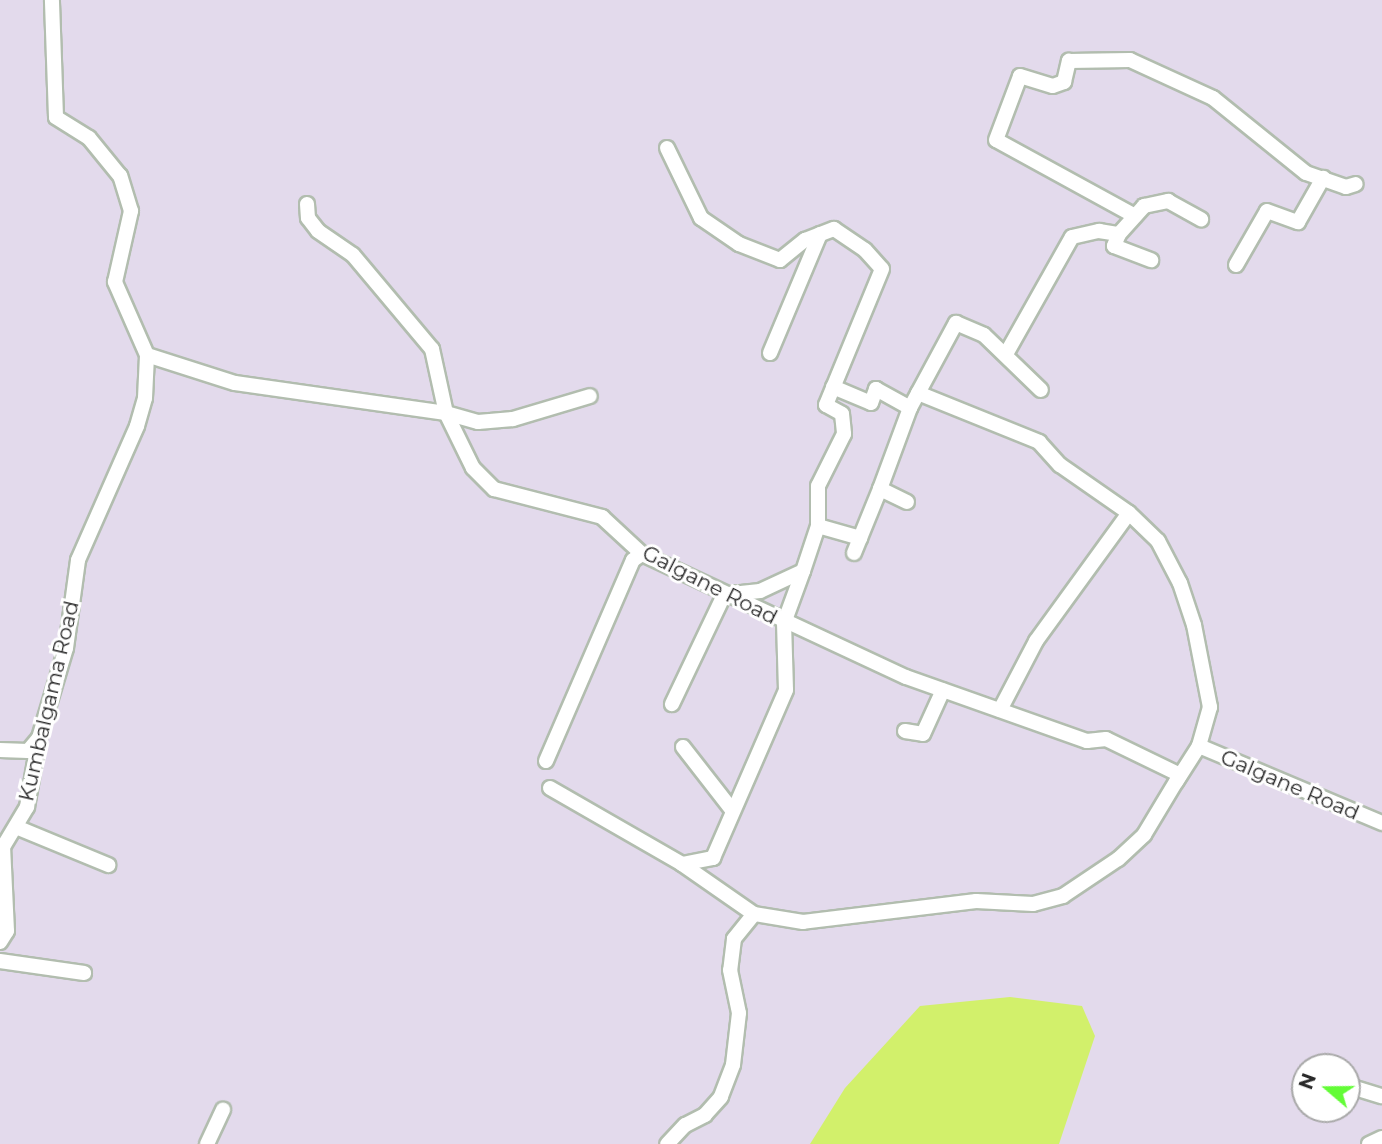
<!DOCTYPE html>
<html>
<head>
<meta charset="utf-8">
<style>
	body { margin:0 }
	#map { position:relative; width:1382px; height:1144px; overflow:hidden; background:#e3daec; font-family:Montserrat,sans-serif }
	div>[style] { position:absolute }
	.water>* { inset:0; background:#d2f06b }
	.roads { filter:drop-shadow(2px 0 #b2bdaf) drop-shadow(-2px 0 #b2bdaf) drop-shadow(0 2px #b2bdaf) drop-shadow(0 -2px #b2bdaf) }
	.minor>* { height:14px; margin:-7px; padding:0 7px; transform-origin:7px; border-radius:7px; background:#fff }
	span { translate:-50% -50%; white-space:nowrap; text-align:center; line-height:1.15; -webkit-text-stroke:6px #fff; paint-order:stroke }
	.street-label { font-size:21px; color:#292929 }
	.north { position:absolute; left:1291px; top:1053px; width:70px; height:70px; box-sizing:border-box; background:#fff; border:2px solid #a9a9a9; border-radius:50%; rotate:290deg; font-size:19px; font-weight:700; line-height:28px; text-align:center; color:#292929 }
	.north::after { content:''; display:block; margin:auto; width:24px; height:32px; background:#63fc37; clip-path:polygon(50% 0,100% 100%,50% 72%,0 100%) }
</style>
</head>
<body>
<div id="map">
	<div class="water">
		<i style="clip-path:polygon(1010px 997px,1082px 1006px,1095px 1036px,1059px 1144px,810px 1144px,845px 1088px,920px 1006px)"></i>
	</div>
	<div class="roads">
		<div class="minor">
			<i style="left:667px;top:148px;width:78px;rotate:64.1deg"></i>
			<i style="left:701px;top:218px;width:46px;rotate:34.4deg"></i>
			<i style="left:739px;top:244px;width:44px;rotate:21.3deg"></i>
			<i style="left:780px;top:260px;width:32px;rotate:-39deg"></i>
			<i style="left:805px;top:240px;width:31px;rotate:-21deg"></i>
			<i style="left:834px;top:229px;width:37px;rotate:34deg"></i>
			<i style="left:865px;top:250px;width:25px;rotate:48deg"></i>
			<i style="left:882px;top:269px;width:147px;rotate:112.4deg"></i>
			<i style="left:826px;top:405px;width:18px;rotate:29deg"></i>
			<i style="left:842px;top:414px;width:20px;rotate:84deg"></i>
			<i style="left:844px;top:434px;width:58px;rotate:116.6deg"></i>
			<i style="left:818px;top:486px;width:40px;rotate:90deg"></i>
			<i style="left:818px;top:526px;width:47px;rotate:108.4deg"></i>
			<i style="left:803px;top:571px;width:47px;rotate:155.1deg"></i>
			<i style="left:760px;top:591px;width:36px;rotate:174deg"></i>
			<i style="left:724px;top:595px;width:121px;rotate:115.5deg"></i>
			<i style="left:307px;top:204px;width:14px;rotate:86deg"></i>
			<i style="left:308px;top:218px;width:16px;rotate:52deg"></i>
			<i style="left:318px;top:231px;width:42px;rotate:34.4deg"></i>
			<i style="left:353px;top:255px;width:123px;rotate:50deg"></i>
			<i style="left:432px;top:349px;width:66px;rotate:77.7deg"></i>
			<i style="left:446px;top:413px;width:33px;rotate:16deg"></i>
			<i style="left:478px;top:422px;width:35px;rotate:-5deg"></i>
			<i style="left:513px;top:419px;width:80px;rotate:-16.6deg"></i>
			<i style="left:1135px;top:216px;width:158px;rotate:-151.3deg"></i>
			<i style="left:996px;top:140px;width:68px;rotate:-69.4deg"></i>
			<i style="left:1020px;top:76px;width:34px;rotate:17deg"></i>
			<i style="left:1053px;top:86px;width:12px;rotate:-20deg"></i>
			<i style="left:1064px;top:82px;width:22px;rotate:-77deg"></i>
			<i style="left:1069px;top:61px;width:61px;rotate:-0.9deg"></i>
			<i style="left:1130px;top:60px;width:91px;rotate:24.6deg"></i>
			<i style="left:1213px;top:98px;width:119px;rotate:38.9deg"></i>
			<i style="left:1306px;top:173px;width:42px;rotate:19.3deg"></i>
			<i style="left:1346px;top:187px;width:10px;rotate:-17deg"></i>
			<i style="left:1119px;top:234px;width:13px;rotate:113deg"></i>
			<i style="left:1114px;top:246px;width:40px;rotate:21deg"></i>
			<i style="left:1236px;top:265px;width:62px;rotate:-60.1deg"></i>
			<i style="left:1267px;top:211px;width:33px;rotate:20deg"></i>
			<i style="left:1298px;top:222px;width:51px;rotate:-60.4deg"></i>
			<i style="left:770px;top:353px;width:129px;rotate:-67.2deg"></i>
			<i style="left:1006px;top:354px;width:134px;rotate:-60.6deg"></i>
			<i style="left:1072px;top:237px;width:28px;rotate:-13deg"></i>
			<i style="left:1099px;top:231px;width:20px;rotate:9deg"></i>
			<i style="left:1119px;top:234px;width:38px;rotate:-48deg"></i>
			<i style="left:1144px;top:206px;width:25px;rotate:-12deg"></i>
			<i style="left:1168px;top:201px;width:38px;rotate:29deg"></i>
			<i style="left:147px;top:355px;width:92px;rotate:17.7deg"></i>
			<i style="left:235px;top:383px;width:213px;rotate:8.1deg"></i>
			<i style="left:446px;top:413px;width:61px;rotate:63.9deg"></i>
			<i style="left:473px;top:468px;width:30px;rotate:45deg"></i>
			<i style="left:494px;top:489px;width:112px;rotate:14.5deg"></i>
			<i style="left:602px;top:517px;width:54px;rotate:42.8deg"></i>
			<i style="left:642px;top:554px;width:291px;rotate:25deg"></i>
			<i style="left:906px;top:677px;width:192px;rotate:19.5deg"></i>
			<i style="left:1087px;top:741px;width:19px;rotate:-6deg"></i>
			<i style="left:1106px;top:739px;width:82px;rotate:25.9deg"></i>
			<i style="left:1180px;top:775px;width:70px;rotate:121deg"></i>
			<i style="left:1144px;top:835px;width:35px;rotate:137deg"></i>
			<i style="left:1118px;top:859px;width:66px;rotate:146.1deg"></i>
			<i style="left:1063px;top:896px;width:31px;rotate:165deg"></i>
			<i style="left:1033px;top:904px;width:57px;rotate:-177deg"></i>
			<i style="left:976px;top:901px;width:174px;rotate:173.1deg"></i>
			<i style="left:803px;top:922px;width:50px;rotate:-170.7deg"></i>
			<i style="left:754px;top:914px;width:32px;rotate:129deg"></i>
			<i style="left:734px;top:939px;width:31px;rotate:97deg"></i>
			<i style="left:730px;top:970px;width:44px;rotate:78.2deg"></i>
			<i style="left:739px;top:1013px;width:52px;rotate:96.6deg"></i>
			<i style="left:733px;top:1065px;width:34px;rotate:111deg"></i>
			<i style="left:721px;top:1097px;width:24px;rotate:132deg"></i>
			<i style="left:705px;top:1115px;width:22px;rotate:153deg"></i>
			<i style="left:685px;top:1125px;width:26px;rotate:133deg"></i>
			<i style="left:833px;top:387px;width:41px;rotate:22.8deg"></i>
			<i style="left:871px;top:403px;width:15px;rotate:-70deg"></i>
			<i style="left:876px;top:389px;width:39px;rotate:29deg"></i>
			<i style="left:910px;top:408px;width:97px;rotate:-61.6deg"></i>
			<i style="left:956px;top:323px;width:30px;rotate:23deg"></i>
			<i style="left:984px;top:335px;width:79px;rotate:44deg"></i>
			<i style="left:918px;top:393px;width:131px;rotate:22deg"></i>
			<i style="left:1039px;top:442px;width:31px;rotate:48deg"></i>
			<i style="left:1060px;top:465px;width:84px;rotate:34.8deg"></i>
			<i style="left:1129px;top:513px;width:40px;rotate:44deg"></i>
			<i style="left:1158px;top:541px;width:47px;rotate:62.4deg"></i>
			<i style="left:1180px;top:583px;width:44px;rotate:71.6deg"></i>
			<i style="left:1194px;top:625px;width:84px;rotate:79deg"></i>
			<i style="left:1210px;top:707px;width:41px;rotate:105.8deg"></i>
			<i style="left:1199px;top:746px;width:43px;rotate:122.6deg"></i>
			<i style="left:907px;top:502px;width:30px;rotate:-154deg"></i>
			<i style="left:880px;top:489px;width:86px;rotate:-69.7deg"></i>
			<i style="left:818px;top:526px;width:44px;rotate:15.9deg"></i>
			<i style="left:854px;top:553px;width:69px;rotate:-67.9deg"></i>
			<i style="left:1000px;top:710px;width:78px;rotate:-62.4deg"></i>
			<i style="left:1036px;top:641px;width:158px;rotate:-54deg"></i>
			<i style="left:905px;top:731px;width:18px;rotate:9deg"></i>
			<i style="left:923px;top:734px;width:48px;rotate:-65.6deg"></i>
			<i style="left:1199px;top:746px;width:199px;rotate:22.8deg"></i>
			<i style="left:683px;top:747px;width:80px;rotate:52.1deg"></i>
			<i style="left:0;top:750px;width:28px;rotate:2deg"></i>
			<i style="left:28px;top:751px;width:16px;rotate:-50deg"></i>
			<i style="left:546px;top:761px;width:219px;rotate:-66.6deg"></i>
			<i style="left:633px;top:560px;width:11px;rotate:-34deg"></i>
			<i style="left:550px;top:788px;width:152px;rotate:29.9deg"></i>
			<i style="left:682px;top:864px;width:32px;rotate:-11deg"></i>
			<i style="left:713px;top:858px;width:183px;rotate:-66.5deg"></i>
			<i style="left:786px;top:690px;width:67px;rotate:-91.7deg"></i>
			<i style="left:784px;top:623px;width:55px;rotate:-69.9deg"></i>
			<i style="left:16px;top:827px;width:100px;rotate:22.4deg"></i>
			<i style="left:682px;top:864px;width:88px;rotate:34.8deg"></i>
			<i style="left:0;top:942px;width:13px;rotate:-58deg"></i>
			<i style="left:7px;top:931px;width:84px;rotate:-92.7deg"></i>
			<i style="left:3px;top:847px;width:47px;rotate:-59deg"></i>
			<i style="left:27px;top:807px;width:70px;rotate:-80.1deg"></i>
			<i style="left:39px;top:738px;width:94px;rotate:-73.3deg"></i>
			<i style="left:66px;top:648px;width:89px;rotate:-82.2deg"></i>
			<i style="left:78px;top:560px;width:146px;rotate:-66.2deg"></i>
			<i style="left:137px;top:426px;width:29px;rotate:-74deg"></i>
			<i style="left:145px;top:398px;width:43px;rotate:-87.3deg"></i>
			<i style="left:147px;top:355px;width:80px;rotate:-113.7deg"></i>
			<i style="left:115px;top:282px;width:73px;rotate:-77.3deg"></i>
			<i style="left:131px;top:211px;width:37px;rotate:-107deg"></i>
			<i style="left:120px;top:176px;width:49px;rotate:-129.2deg"></i>
			<i style="left:89px;top:138px;width:39px;rotate:-148deg"></i>
			<i style="left:56px;top:117px;width:117px;rotate:-92deg"></i>
			<i style="left:0;top:961px;width:85px;rotate:8.1deg"></i>
			<i style="left:1355px;top:1088px;width:28px;rotate:17deg"></i>
			<i style="left:207px;top:1144px;width:38px;rotate:-65deg"></i>
			<i style="left:1369px;top:1144px;width:14px;rotate:-25deg"></i>
		</div>
	</div>
	<div class="street-label">
		<span style="left:710px;top:585px;rotate:27deg">Galgane Road</span>
		<span style="left:49px;top:701px;rotate:-77deg">Kumbalgama Road</span>
		<span style="left:1290px;top:785px;rotate:23deg">Galgane Road</span>
	</div>
	<div class="north">N</div>
</div>
</body>
</html>
